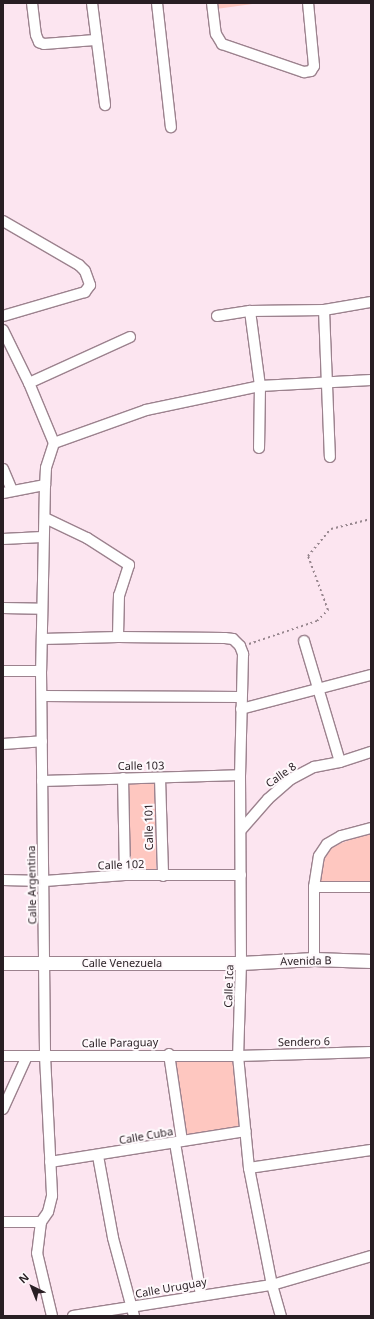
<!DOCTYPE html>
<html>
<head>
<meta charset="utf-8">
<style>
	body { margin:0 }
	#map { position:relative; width:374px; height:1319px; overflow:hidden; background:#fce5f0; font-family:"Noto Sans",sans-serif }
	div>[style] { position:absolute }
	.green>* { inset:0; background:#fec7c0 }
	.path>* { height:2px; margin-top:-1px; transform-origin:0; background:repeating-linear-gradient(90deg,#98878f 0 2px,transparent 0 5px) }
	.roads { filter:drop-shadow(1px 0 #9c828e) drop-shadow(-1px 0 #9c828e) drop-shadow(0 1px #9c828e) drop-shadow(0 -1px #9c828e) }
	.minor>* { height:10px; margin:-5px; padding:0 5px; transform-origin:5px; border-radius:5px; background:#fff }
	.tertiary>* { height:13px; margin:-6.5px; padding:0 6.5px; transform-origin:6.5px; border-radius:6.5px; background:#fff }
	span { translate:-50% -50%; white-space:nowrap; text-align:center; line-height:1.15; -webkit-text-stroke:4px #fef8fb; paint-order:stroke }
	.street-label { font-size:11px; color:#281e23 }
	.frame { position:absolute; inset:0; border:4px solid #281e23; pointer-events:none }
	.north { position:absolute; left:12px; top:1267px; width:40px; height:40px; -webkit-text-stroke:3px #fef8fb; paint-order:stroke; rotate:317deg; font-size:11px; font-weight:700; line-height:16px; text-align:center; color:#281e23 }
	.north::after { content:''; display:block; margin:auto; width:14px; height:18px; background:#281e23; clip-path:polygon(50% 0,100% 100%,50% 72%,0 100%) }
</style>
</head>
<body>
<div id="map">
	<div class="green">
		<i style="clip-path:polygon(215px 3px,259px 3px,216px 9px)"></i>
		<i style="clip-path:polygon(127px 784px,155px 784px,156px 869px,127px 869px)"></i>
		<i style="clip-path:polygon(371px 832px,371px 882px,318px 881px,320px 862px,331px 847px)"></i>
		<i style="clip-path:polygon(174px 1059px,234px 1059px,239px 1130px,185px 1138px)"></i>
	</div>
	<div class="path">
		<i style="left:249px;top:644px;width:72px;rotate:-18.7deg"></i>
		<i style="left:317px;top:621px;width:16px;rotate:-45deg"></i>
		<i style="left:328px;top:610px;width:58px;rotate:-110.3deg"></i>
		<i style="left:308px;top:556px;width:35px;rotate:-50deg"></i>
		<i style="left:331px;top:529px;width:41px;rotate:-14deg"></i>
	</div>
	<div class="roads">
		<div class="minor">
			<i style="left:32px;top:3px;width:32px;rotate:83deg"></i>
			<i style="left:36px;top:35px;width:8px;rotate:67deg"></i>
			<i style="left:39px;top:42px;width:5px;rotate:22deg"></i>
			<i style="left:44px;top:44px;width:51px;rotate:-4.5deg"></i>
			<i style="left:92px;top:3px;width:103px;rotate:82.7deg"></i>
			<i style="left:157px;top:3px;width:125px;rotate:83.6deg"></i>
			<i style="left:212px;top:3px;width:31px;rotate:83deg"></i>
			<i style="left:216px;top:34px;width:12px;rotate:59deg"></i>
			<i style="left:222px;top:44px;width:87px;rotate:18.9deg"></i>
			<i style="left:304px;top:72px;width:7px;rotate:-8deg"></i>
			<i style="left:311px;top:71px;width:6px;rotate:-59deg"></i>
			<i style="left:314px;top:66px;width:63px;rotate:-95.4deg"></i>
			<i style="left:3px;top:221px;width:88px;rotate:30.1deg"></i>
			<i style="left:79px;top:265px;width:8px;rotate:45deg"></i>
			<i style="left:85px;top:271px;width:15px;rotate:70deg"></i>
			<i style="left:90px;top:285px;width:9px;rotate:126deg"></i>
			<i style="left:85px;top:292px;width:85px;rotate:163.7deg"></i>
			<i style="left:324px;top:310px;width:147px;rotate:87.7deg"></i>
			<i style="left:250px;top:311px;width:76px;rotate:82.4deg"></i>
			<i style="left:260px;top:386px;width:62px;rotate:90.9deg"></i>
			<i style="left:217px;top:316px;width:33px;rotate:-9deg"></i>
			<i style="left:250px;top:311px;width:74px;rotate:-0.8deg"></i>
			<i style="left:324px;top:310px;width:48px;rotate:-9.7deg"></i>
			<i style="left:3px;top:330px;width:59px;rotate:63.9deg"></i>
			<i style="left:29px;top:383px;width:65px;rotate:67.4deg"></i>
			<i style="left:54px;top:443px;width:26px;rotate:108deg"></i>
			<i style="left:46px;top:468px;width:17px;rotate:93deg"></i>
			<i style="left:45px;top:485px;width:186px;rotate:91.2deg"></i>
			<i style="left:41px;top:671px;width:385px;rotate:89.4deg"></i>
			<i style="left:45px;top:1056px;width:140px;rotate:87.1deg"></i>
			<i style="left:52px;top:1196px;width:16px;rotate:104deg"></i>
			<i style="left:48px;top:1212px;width:12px;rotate:125deg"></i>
			<i style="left:41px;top:1222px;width:31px;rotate:97deg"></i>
			<i style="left:37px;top:1253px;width:65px;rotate:76.6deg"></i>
			<i style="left:29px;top:383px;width:111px;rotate:-24.5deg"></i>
			<i style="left:54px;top:443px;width:98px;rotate:-19.7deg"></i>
			<i style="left:146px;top:410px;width:116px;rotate:-11.9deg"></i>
			<i style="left:260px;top:386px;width:111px;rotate:-3.1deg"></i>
			<i style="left:3px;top:469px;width:23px;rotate:67deg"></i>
			<i style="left:3px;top:493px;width:43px;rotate:-10.8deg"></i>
			<i style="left:45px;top:518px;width:47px;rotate:25.5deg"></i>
			<i style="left:87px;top:538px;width:50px;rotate:32.7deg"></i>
			<i style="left:129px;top:565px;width:32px;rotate:108deg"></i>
			<i style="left:119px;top:595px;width:42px;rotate:91.4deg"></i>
			<i style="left:3px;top:539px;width:39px;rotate:-3deg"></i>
			<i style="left:3px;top:608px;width:39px;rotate:1deg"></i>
			<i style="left:42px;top:639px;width:76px;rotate:-1.5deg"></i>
			<i style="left:118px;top:637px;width:107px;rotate:0.5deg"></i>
			<i style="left:225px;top:638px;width:8px;rotate:7deg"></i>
			<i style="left:233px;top:639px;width:10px;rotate:45deg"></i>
			<i style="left:240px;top:646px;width:9px;rotate:69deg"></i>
			<i style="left:243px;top:654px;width:121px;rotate:91.4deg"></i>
			<i style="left:240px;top:775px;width:188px;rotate:89.7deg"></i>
			<i style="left:241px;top:963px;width:93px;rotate:91.8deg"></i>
			<i style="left:238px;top:1056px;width:113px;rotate:84.4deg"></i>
			<i style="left:249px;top:1168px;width:119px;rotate:78.9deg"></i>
			<i style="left:272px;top:1285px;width:32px;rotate:74deg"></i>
			<i style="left:304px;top:641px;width:126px;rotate:73.4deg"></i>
			<i style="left:3px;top:671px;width:38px"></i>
			<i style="left:43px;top:696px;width:198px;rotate:0.3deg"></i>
			<i style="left:241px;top:709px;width:134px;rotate:-14.7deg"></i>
			<i style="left:3px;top:744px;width:39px;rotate:-4deg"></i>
			<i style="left:123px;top:778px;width:97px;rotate:88.8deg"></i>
			<i style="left:160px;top:778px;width:98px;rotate:88.2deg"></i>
			<i style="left:42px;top:781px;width:198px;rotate:-1.7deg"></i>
			<i style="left:241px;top:830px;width:41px;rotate:-48.9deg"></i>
			<i style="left:268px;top:799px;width:30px;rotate:-41deg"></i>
			<i style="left:291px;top:779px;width:26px;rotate:-28deg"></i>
			<i style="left:314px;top:767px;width:26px;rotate:-11deg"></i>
			<i style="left:340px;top:762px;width:33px;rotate:-18deg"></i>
			<i style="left:3px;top:880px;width:42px;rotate:1.4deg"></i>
			<i style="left:45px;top:881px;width:80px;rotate:-4.3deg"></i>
			<i style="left:125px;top:875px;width:116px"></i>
			<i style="left:314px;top:887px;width:57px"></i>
			<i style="left:314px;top:959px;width:72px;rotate:-90deg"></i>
			<i style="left:314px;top:887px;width:31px;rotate:-81deg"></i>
			<i style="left:319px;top:856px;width:14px;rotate:-56deg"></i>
			<i style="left:327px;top:844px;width:16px;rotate:-30deg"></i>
			<i style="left:341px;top:836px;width:31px;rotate:-15deg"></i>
			<i style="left:169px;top:1054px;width:88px;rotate:81.5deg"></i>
			<i style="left:3px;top:1056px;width:235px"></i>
			<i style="left:238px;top:1056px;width:133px;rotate:-1.7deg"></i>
			<i style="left:3px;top:1109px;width:58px;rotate:-65.6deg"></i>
			<i style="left:175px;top:1143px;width:154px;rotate:80.3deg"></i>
			<i style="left:98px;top:1156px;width:83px;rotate:79.6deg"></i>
			<i style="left:113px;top:1238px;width:81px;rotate:74.9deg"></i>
			<i style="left:50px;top:1162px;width:198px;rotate:-9deg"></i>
			<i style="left:249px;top:1168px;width:123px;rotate:-8.4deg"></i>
			<i style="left:3px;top:1222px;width:38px"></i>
			<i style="left:73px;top:1316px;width:201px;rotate:-8.9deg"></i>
			<i style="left:272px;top:1285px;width:103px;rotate:-16.3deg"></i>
		</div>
		<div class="tertiary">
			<i style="left:3px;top:963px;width:238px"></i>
			<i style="left:241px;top:963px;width:73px;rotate:-3.1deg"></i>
			<i style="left:314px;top:959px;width:57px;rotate:2deg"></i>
		</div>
	</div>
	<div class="street-label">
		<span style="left:141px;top:766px;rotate:-1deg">Calle 103</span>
		<span style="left:281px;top:775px;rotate:-36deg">Calle 8</span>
		<span style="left:149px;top:827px;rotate:-91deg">Calle 101</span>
		<span style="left:121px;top:865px;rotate:-2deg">Calle 102</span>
		<span style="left:32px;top:885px;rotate:-91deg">Calle Argentina</span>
		<span style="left:306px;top:961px;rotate:-1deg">Avenida B</span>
		<span style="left:122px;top:963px">Calle Venezuela</span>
		<span style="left:229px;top:986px;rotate:-88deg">Calle Ica</span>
		<span style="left:304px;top:1042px;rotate:-1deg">Sendero 6</span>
		<span style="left:120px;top:1043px;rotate:-1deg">Calle Paraguay</span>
		<span style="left:146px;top:1136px;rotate:-10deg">Calle Cuba</span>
		<span style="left:171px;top:1288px;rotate:-10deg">Calle Uruguay</span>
	</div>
	<div class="frame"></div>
	<div class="north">N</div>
</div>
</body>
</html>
